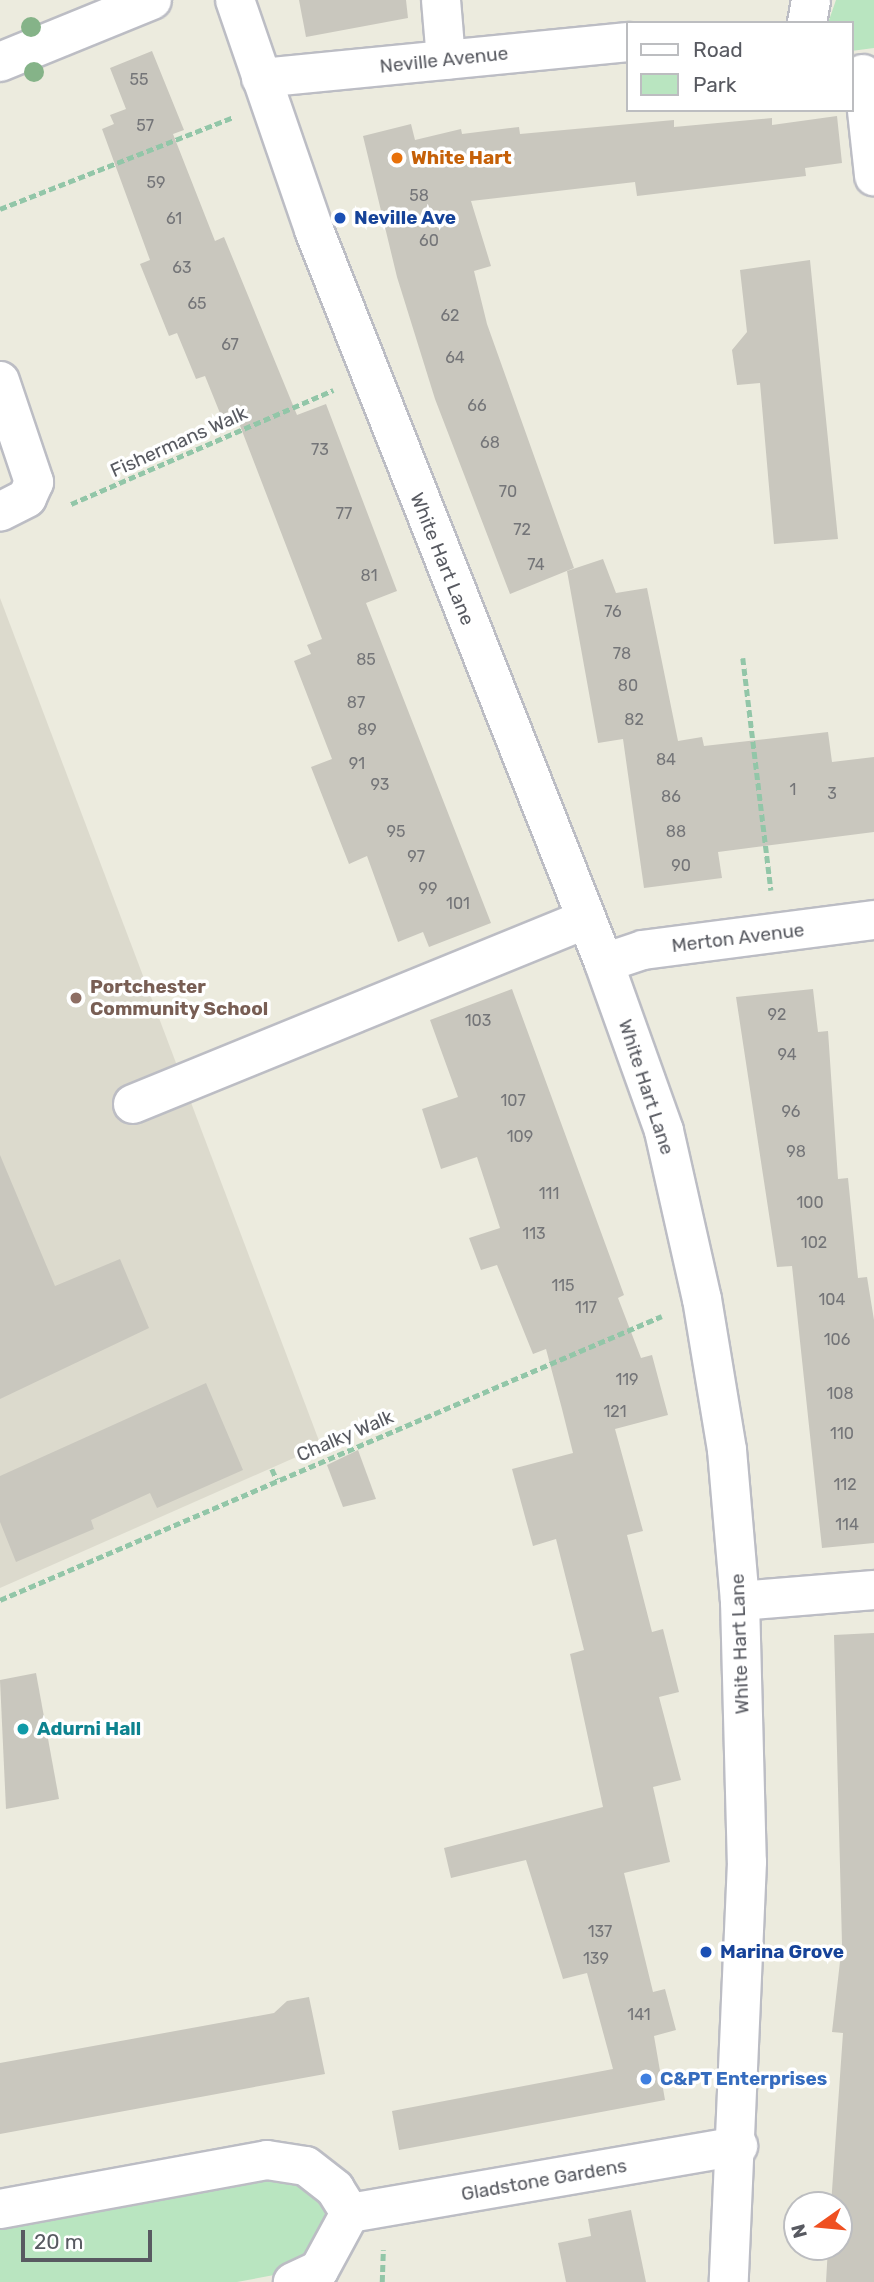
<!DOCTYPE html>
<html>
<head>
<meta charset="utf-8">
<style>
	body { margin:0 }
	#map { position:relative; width:874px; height:2282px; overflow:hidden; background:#ecebde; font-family:Rubik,sans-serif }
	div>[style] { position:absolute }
	.education>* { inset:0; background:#dcdacd }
	.green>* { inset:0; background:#b9e5c0 }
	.building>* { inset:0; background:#c9c7be }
	.path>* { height:4.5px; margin-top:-2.25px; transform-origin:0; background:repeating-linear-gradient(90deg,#92c6a8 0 7px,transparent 0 10.5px) }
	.roads { filter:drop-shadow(2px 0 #bcbdc4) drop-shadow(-2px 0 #bcbdc4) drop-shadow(0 2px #bcbdc4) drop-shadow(0 -2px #bcbdc4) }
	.minor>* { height:38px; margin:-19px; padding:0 19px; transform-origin:19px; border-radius:19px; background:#fff }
	.trees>* { width:20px; height:20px; margin:-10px; border-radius:50%; background:#85b388 }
	.dots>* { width:19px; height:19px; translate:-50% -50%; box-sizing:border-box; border:4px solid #fff; border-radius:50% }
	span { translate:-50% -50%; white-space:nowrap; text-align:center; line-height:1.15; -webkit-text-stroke:7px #fff; paint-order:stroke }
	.number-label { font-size:16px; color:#747578 }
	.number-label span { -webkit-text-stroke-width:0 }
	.street-label { font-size:19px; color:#585a61 }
	.food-label { font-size:19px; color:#c56008; font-weight:700 }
	.left { translate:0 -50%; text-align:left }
	.transit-label { font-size:19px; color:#164399; font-weight:700 }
	.education-label { font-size:19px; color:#785e54; font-weight:700 }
	.culture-label { font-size:19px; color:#0d838f; font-weight:700 }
	.shop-label { font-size:19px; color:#366cbe; font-weight:700 }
	.legend { position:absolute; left:626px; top:21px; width:228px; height:91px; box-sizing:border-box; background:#fff; border:2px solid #bcbdc0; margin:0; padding:9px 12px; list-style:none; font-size:21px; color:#585a61 }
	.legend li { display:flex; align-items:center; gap:14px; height:35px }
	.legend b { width:35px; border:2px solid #bcbdc0 }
	.north { position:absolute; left:783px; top:2191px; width:70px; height:70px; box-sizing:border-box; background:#fff; border:2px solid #bcbdc0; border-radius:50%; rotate:255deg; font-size:19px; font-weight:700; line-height:28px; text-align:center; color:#585a61 }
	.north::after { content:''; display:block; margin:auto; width:24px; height:32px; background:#ef5021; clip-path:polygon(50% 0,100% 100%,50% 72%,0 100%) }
	.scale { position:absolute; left:21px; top:2230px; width:131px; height:32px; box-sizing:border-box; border:4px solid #585a61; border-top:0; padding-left:9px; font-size:21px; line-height:24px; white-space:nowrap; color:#585a61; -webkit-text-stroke:5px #fff; paint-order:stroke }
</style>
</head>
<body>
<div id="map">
	<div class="education">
		<i style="clip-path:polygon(0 598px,321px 1446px,0 1588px)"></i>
	</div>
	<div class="green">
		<i style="clip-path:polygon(836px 0,874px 0,874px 48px,851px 51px,851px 23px,828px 23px)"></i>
		<i style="clip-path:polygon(268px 2177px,299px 2182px,325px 2200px,330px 2224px,313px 2256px,285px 2273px,237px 2282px,0 2282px,0 2226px)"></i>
	</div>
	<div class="building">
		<i style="clip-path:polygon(299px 0,406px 0,408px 18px,306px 37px)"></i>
		<i style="clip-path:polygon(152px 51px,184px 130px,173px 134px,215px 241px,224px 237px,297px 415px,326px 404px,397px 591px,366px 603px,491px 923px,429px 947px,423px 932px,398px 942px,367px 856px,349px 864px,311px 767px,332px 759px,294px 661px,311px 654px,307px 645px,322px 639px,239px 423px,226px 428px,205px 376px,196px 379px,177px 333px,169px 336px,140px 264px,150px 260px,102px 129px,114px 124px,110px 115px,126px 109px,110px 68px)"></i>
		<i style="clip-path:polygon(837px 116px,842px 163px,805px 168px,806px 176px,637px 196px,635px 182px,471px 201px,491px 266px,474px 271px,487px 324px,574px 568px,510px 594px,435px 399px,397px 277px,363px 136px,411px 124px,415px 140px,461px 129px,462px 134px,519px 127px,520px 134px,674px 120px,674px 127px,772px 118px,772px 125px)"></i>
		<i style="clip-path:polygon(810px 260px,838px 539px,774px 544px,760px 383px,737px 385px,732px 350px,747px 332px,740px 270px)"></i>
		<i style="clip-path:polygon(603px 559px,616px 593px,647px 588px,678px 741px,702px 737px,704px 746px,828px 732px,832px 762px,874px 757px,874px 832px,718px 852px,722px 878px,644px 888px,623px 739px,598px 743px,567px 571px)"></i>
		<i style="clip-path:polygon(512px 989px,624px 1295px,618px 1298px,641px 1358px,652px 1355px,668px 1415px,615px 1429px,643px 1531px,627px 1535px,652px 1632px,663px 1629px,679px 1692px,659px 1697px,681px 1780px,653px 1787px,670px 1862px,624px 1873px,653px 1992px,665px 1989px,676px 2030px,654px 2036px,665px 2100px,399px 2150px,392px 2111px,613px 2069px,587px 1973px,563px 1979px,526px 1860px,451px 1878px,444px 1848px,603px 1807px,570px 1654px,584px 1650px,556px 1539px,533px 1546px,512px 1469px,573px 1453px,562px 1409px,546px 1349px,533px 1354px,497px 1265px,481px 1270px,469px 1238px,500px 1228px,477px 1157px,441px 1169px,422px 1109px,458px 1097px,430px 1020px)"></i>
		<i style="clip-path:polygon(813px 989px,818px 1032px,828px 1031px,838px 1179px,848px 1178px,858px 1278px,867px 1277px,874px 1320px,874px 1543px,822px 1548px,792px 1266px,777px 1267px,736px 997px)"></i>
		<i style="clip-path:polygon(0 1155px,55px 1286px,120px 1259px,149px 1328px,0 1399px)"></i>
		<i style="clip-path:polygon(206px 1383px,243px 1470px,157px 1508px,150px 1493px,91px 1520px,94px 1529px,16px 1562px,0 1522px,0 1476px)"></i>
		<i style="clip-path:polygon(358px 1450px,376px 1499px,343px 1507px,327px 1465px)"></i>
		<i style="clip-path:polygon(874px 1633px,874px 2282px,826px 2282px,828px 2247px,839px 2247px,839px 2205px,831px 2205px,843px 2033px,832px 2032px,842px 1944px,834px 1635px)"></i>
		<i style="clip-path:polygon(36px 1673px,59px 1799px,6px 1809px,0 1680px)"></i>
		<i style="clip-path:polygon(309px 1997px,325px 2074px,0 2134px,0 2063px,274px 2013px,287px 2001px)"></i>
		<i style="clip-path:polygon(631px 2210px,646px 2282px,566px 2282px,558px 2243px,591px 2236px,588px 2219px)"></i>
	</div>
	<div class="path">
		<i style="left:0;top:209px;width:251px;rotate:-21.5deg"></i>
		<i style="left:71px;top:504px;width:286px;rotate:-23.5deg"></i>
		<i style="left:743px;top:658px;width:234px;rotate:83.1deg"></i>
		<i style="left:272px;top:1469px;width:12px;rotate:66deg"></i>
		<i style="left:0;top:1600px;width:720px;rotate:-23.22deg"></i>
		<i style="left:382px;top:2282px;width:32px;rotate:-88deg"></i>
	</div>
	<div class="roads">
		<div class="minor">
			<i style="left:235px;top:0;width:243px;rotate:71deg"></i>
			<i style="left:314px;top:230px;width:788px;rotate:68.41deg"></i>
			<i style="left:604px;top:963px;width:178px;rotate:70.3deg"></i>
			<i style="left:664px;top:1131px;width:172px;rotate:77.3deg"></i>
			<i style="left:702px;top:1299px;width:153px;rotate:80.6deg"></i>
			<i style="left:727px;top:1450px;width:152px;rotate:85.1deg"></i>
			<i style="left:740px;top:1601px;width:261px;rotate:88.5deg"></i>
			<i style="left:747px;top:1862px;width:420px;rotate:92.5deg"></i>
			<i style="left:441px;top:0;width:60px;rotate:85.2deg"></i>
			<i style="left:807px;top:23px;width:23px;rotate:-80deg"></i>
			<i style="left:0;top:62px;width:164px;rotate:-22.2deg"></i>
			<i style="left:863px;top:74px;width:103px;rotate:83.8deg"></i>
			<i style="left:261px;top:78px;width:368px;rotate:-5.6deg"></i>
			<i style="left:0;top:381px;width:107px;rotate:71.4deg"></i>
			<i style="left:34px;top:482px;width:17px;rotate:114deg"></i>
			<i style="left:27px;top:498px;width:30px;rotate:153deg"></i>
			<i style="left:604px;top:963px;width:41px;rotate:-18.4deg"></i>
			<i style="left:643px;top:950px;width:233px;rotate:-7.4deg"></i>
			<i style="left:133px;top:1104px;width:488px;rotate:-22.2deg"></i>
			<i style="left:740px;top:1601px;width:134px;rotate:-4.7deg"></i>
			<i style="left:0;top:2209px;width:271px;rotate:-10.4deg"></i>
			<i style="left:267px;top:2160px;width:39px;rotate:9deg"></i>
			<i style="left:306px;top:2166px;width:37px;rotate:38deg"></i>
			<i style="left:335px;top:2189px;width:28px;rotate:58deg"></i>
			<i style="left:350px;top:2213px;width:65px;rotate:118.5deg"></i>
			<i style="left:319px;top:2270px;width:29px;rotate:155deg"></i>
			<i style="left:350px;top:2213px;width:394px;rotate:-9.8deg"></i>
		</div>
	</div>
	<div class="trees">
		<i style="left:31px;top:27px"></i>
		<i style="left:34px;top:72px"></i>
	</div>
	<div class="dots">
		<i style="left:397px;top:158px;background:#e8710a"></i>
		<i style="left:340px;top:218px;background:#1a4fb4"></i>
		<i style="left:76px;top:998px;background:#8d6e63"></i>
		<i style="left:23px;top:1729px;background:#0f9aa8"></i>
		<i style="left:706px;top:1952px;background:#1a4fb4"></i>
		<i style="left:646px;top:2079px;background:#3f7fe0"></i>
	</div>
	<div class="number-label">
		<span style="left:139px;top:80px">55</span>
		<span style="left:145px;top:126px">57</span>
		<span style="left:156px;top:183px">59</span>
		<span style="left:419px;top:196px">58</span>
		<span style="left:174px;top:219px">61</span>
		<span style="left:429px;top:241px">60</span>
		<span style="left:182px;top:268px">63</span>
		<span style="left:197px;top:304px">65</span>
		<span style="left:450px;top:316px">62</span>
		<span style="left:230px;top:345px">67</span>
		<span style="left:455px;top:358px">64</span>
		<span style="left:477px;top:406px">66</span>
		<span style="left:490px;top:443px">68</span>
		<span style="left:320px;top:450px">73</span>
		<span style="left:508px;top:492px">70</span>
		<span style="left:344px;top:514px">77</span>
		<span style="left:522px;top:530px">72</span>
		<span style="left:536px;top:565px">74</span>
		<span style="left:369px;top:576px">81</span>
		<span style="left:613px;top:612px">76</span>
		<span style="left:622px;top:654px">78</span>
		<span style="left:366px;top:660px">85</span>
		<span style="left:628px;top:686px">80</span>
		<span style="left:356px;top:703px">87</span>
		<span style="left:634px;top:720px">82</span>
		<span style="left:367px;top:730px">89</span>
		<span style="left:666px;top:760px">84</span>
		<span style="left:357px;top:764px">91</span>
		<span style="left:380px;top:785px">93</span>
		<span style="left:793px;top:790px">1</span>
		<span style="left:832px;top:794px">3</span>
		<span style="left:671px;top:797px">86</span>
		<span style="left:396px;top:832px">95</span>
		<span style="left:676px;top:832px">88</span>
		<span style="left:416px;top:857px">97</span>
		<span style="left:681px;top:866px">90</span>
		<span style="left:428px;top:889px">99</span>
		<span style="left:458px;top:904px">101</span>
		<span style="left:777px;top:1015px">92</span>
		<span style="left:478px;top:1021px">103</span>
		<span style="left:787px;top:1055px">94</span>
		<span style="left:513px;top:1101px">107</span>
		<span style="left:791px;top:1112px">96</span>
		<span style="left:520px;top:1137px">109</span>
		<span style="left:796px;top:1152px">98</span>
		<span style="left:549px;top:1194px">111</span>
		<span style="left:810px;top:1203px">100</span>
		<span style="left:534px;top:1234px">113</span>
		<span style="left:814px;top:1243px">102</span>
		<span style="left:563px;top:1286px">115</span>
		<span style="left:832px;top:1300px">104</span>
		<span style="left:586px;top:1308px">117</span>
		<span style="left:837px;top:1340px">106</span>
		<span style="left:627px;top:1380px">119</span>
		<span style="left:840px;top:1394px">108</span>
		<span style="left:615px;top:1412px">121</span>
		<span style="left:842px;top:1434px">110</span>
		<span style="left:845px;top:1485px">112</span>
		<span style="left:847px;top:1525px">114</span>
		<span style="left:600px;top:1932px">137</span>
		<span style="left:596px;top:1959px">139</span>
		<span style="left:639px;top:2015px">141</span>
	</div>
	<div class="street-label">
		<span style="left:444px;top:60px;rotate:-6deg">Neville Avenue</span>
		<span style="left:179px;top:442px;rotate:-24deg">Fishermans Walk</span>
		<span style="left:442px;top:559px;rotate:68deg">White Hart Lane</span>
		<span style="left:738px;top:938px;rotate:-7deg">Merton Avenue</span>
		<span style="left:646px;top:1087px;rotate:72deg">White Hart Lane</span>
		<span style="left:345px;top:1436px;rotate:-23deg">Chalky Walk</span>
		<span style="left:740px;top:1644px;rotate:-92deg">White Hart Lane</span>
		<span style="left:544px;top:2180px;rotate:-10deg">Gladstone Gardens</span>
	</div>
	<div class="food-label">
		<span class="left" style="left:411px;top:158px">White Hart</span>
	</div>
	<div class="transit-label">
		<span class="left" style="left:354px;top:218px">Neville Ave</span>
		<span class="left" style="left:720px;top:1952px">Marina Grove</span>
	</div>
	<div class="education-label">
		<span class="left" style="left:90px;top:998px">Portchester<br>Community School</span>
	</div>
	<div class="culture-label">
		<span class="left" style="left:37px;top:1729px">Adurni Hall</span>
	</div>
	<div class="shop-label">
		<span class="left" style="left:660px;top:2079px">C&amp;PT Enterprises</span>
	</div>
	<ul class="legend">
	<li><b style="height:9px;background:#fff"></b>Road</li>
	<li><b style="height:19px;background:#b9e5c0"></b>Park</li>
	</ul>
	<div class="north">N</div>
	<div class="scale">20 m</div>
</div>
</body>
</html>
